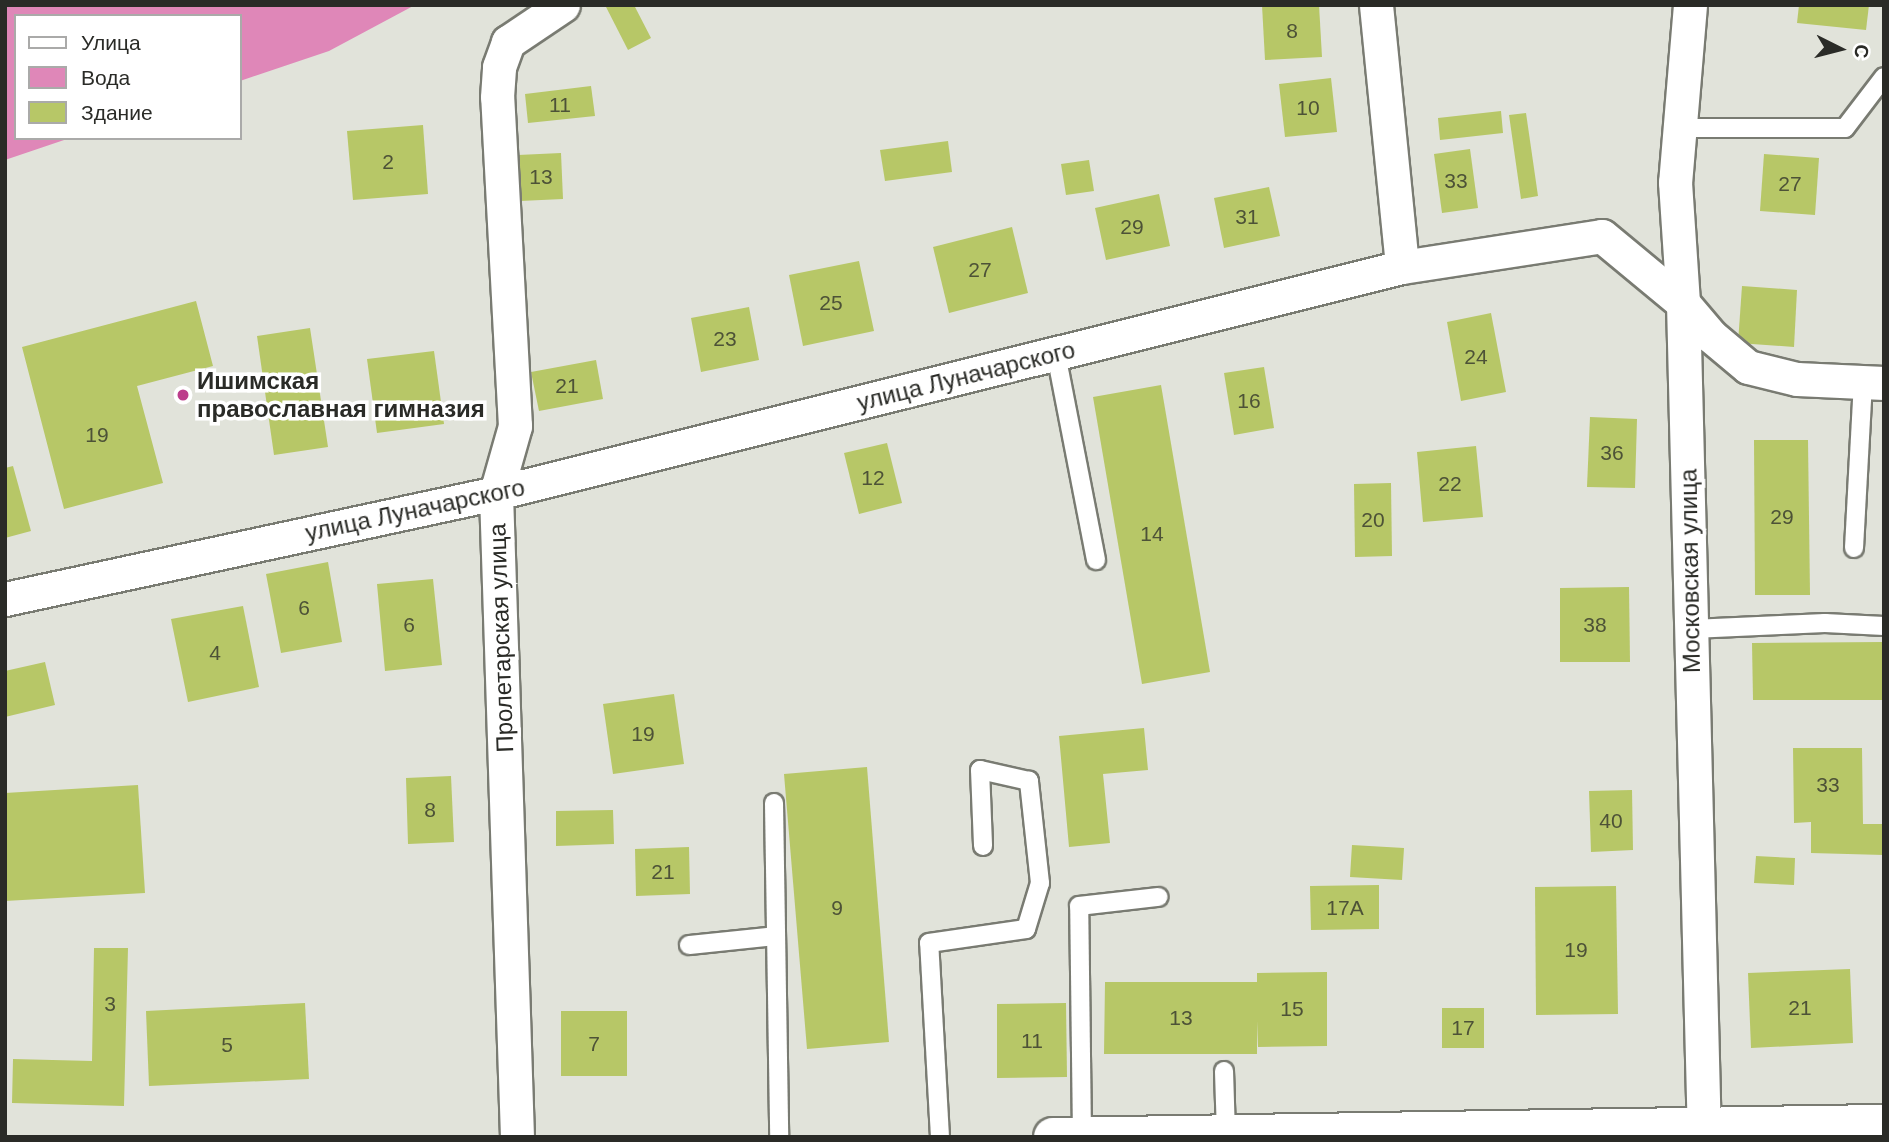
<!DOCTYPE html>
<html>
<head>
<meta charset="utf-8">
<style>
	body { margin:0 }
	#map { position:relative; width:1889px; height:1142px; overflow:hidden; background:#e1e3da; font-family:Helvetica,sans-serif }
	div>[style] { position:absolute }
	.water>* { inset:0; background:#df87b8 }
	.building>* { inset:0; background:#b7c767 }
	.roads { filter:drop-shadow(2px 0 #797b72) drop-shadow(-2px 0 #797b72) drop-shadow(0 2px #797b72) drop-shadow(0 -2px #797b72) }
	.service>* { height:18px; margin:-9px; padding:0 9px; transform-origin:9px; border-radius:9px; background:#fff }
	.minor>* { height:33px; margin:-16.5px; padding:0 16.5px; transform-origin:16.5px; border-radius:16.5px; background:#fff }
	.tertiary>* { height:38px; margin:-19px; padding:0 19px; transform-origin:19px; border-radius:19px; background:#fff }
	.dots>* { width:19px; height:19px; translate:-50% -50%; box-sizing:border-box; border:4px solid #fff; border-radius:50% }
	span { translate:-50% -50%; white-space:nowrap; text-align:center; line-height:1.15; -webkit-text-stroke:7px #fff; paint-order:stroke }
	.number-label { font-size:21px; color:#4d5237 }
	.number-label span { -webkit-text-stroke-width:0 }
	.street-label { font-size:24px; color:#2a2b27 }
	.poi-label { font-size:24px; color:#2a2b27; font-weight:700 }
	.left { translate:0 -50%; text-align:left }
	.frame { position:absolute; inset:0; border:7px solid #2a2b27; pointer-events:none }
	.legend { position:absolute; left:14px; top:14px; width:228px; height:126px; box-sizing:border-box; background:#fff; border:2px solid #aaaaa9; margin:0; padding:9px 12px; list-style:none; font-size:21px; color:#2a2b27 }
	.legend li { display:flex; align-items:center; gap:14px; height:35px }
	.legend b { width:35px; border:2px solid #aaaaa9 }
	.north { position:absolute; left:1805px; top:14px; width:70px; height:70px; -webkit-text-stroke:5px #fff; paint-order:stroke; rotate:96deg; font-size:19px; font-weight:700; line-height:28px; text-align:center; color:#2a2b27 }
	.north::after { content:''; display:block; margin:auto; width:24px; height:32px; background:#2a2b27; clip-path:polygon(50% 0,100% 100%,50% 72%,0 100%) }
</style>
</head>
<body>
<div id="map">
	<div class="water">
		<i style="clip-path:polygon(5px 5px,415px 5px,329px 51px,240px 81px,240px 16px,16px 16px,16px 138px,70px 138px,5px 160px)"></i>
	</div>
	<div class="building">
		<i style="clip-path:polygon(605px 5px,634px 5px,651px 38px,628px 50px)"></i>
		<i style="clip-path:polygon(1262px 5px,1319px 5px,1322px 57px,1265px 60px)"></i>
		<i style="clip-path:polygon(1799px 5px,1869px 5px,1866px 30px,1797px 23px)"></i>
		<i style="clip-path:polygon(1331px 78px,1337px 132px,1285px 137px,1279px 84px)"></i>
		<i style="clip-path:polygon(591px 86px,595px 116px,528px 123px,525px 94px)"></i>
		<i style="clip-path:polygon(1501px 111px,1503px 133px,1440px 140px,1438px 118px)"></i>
		<i style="clip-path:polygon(1526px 113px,1538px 196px,1521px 199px,1509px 115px)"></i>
		<i style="clip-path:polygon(423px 125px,428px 194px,353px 200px,347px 131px)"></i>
		<i style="clip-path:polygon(948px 141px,952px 172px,885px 181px,880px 150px)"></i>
		<i style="clip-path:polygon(1470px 149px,1478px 208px,1442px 213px,1434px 154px)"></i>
		<i style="clip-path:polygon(561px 153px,563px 199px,520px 201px,518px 155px)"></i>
		<i style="clip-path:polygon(1764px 154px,1819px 158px,1815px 215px,1760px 211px)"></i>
		<i style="clip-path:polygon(1089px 160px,1094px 191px,1066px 195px,1061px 164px)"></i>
		<i style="clip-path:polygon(1269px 187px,1280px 236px,1224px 248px,1214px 198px)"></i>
		<i style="clip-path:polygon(1159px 194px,1170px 246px,1106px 260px,1095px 208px)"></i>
		<i style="clip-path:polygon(1012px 227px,1028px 293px,949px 313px,933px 247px)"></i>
		<i style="clip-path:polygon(859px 261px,874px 331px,803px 346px,789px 275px)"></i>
		<i style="clip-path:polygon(1742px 286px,1797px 290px,1794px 347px,1738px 343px)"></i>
		<i style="clip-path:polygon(196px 301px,213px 366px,137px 386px,163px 483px,64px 509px,22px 347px)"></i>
		<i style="clip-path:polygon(749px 307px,759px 360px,701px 372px,691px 318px)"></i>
		<i style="clip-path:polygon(1491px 313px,1506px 392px,1461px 401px,1447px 322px)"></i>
		<i style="clip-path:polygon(310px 328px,328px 447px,274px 455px,257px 336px)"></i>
		<i style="clip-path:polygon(434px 351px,444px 424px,377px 433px,367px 359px)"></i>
		<i style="clip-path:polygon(596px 360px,603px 399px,539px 411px,531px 372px)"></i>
		<i style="clip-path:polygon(1264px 367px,1274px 428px,1234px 435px,1224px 373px)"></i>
		<i style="clip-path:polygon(1161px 385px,1210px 672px,1142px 684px,1093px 397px)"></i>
		<i style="clip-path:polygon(1590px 417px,1637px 419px,1635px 488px,1587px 487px)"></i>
		<i style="clip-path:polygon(1754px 440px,1808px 440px,1810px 595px,1755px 595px)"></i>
		<i style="clip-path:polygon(887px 443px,902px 503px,859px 514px,844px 453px)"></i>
		<i style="clip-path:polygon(1476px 446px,1483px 517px,1423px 522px,1417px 452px)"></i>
		<i style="clip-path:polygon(13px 466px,31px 531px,5px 538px,5px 468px)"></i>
		<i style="clip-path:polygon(1391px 483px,1392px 556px,1355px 557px,1354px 484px)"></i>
		<i style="clip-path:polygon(328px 562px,342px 642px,281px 653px,266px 574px)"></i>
		<i style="clip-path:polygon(433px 579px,442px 665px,385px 671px,377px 584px)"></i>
		<i style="clip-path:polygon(1629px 587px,1630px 662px,1560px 662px,1560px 588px)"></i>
		<i style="clip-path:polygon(243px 606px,259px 687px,188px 702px,171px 619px)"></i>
		<i style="clip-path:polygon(1884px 642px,1884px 700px,1753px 700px,1752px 643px)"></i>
		<i style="clip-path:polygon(45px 662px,55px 705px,5px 717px,5px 671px)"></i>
		<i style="clip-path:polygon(674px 694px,684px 764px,613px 774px,603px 704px)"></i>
		<i style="clip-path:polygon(1144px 728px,1148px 770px,1103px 774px,1110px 843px,1069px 847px,1059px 736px)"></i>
		<i style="clip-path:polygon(1793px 748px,1862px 748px,1863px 824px,1884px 824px,1884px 855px,1811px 853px,1811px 822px,1794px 823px)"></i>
		<i style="clip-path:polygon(867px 767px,889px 1042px,807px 1049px,784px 774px)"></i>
		<i style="clip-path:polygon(451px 776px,454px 842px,408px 844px,406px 778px)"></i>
		<i style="clip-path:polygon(138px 785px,145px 893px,5px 901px,5px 793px)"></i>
		<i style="clip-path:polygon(1632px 790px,1633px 850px,1591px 852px,1589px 791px)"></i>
		<i style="clip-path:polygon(613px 810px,614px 844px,556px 846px,556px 811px)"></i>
		<i style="clip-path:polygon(1352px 845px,1404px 848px,1402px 880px,1350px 877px)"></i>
		<i style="clip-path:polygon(689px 847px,690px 894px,636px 896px,635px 849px)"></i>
		<i style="clip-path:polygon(1756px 856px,1795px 858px,1794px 885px,1754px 883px)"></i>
		<i style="clip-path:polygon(1379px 885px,1379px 929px,1311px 930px,1310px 886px)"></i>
		<i style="clip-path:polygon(1616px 886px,1618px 1014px,1536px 1015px,1535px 887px)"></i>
		<i style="clip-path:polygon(94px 948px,128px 948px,124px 1106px,12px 1103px,13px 1059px,92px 1061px)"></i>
		<i style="clip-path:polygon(1850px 969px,1853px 1043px,1751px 1048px,1748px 973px)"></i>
		<i style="clip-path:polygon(1327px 972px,1327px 1046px,1258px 1047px,1257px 1021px,1257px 1054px,1104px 1054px,1105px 982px,1257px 982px,1257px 973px)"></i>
		<i style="clip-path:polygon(305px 1003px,309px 1079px,149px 1086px,146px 1011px)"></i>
		<i style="clip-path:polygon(1066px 1003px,1067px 1077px,997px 1078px,997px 1004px)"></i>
		<i style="clip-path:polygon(1442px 1008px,1484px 1008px,1484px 1048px,1442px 1048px)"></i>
		<i style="clip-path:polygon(561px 1011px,627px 1011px,627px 1076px,561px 1076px)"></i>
	</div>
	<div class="roads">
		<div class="service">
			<i style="left:1679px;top:128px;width:166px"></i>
			<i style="left:1845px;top:128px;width:64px;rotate:-52.6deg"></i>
			<i style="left:1056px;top:354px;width:210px;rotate:79deg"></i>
			<i style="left:1854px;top:548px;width:164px;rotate:-86.9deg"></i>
			<i style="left:1692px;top:629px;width:133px;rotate:-2.6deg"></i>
			<i style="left:1825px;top:623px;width:59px;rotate:2.9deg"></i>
			<i style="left:774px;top:803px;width:334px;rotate:89.1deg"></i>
			<i style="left:689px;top:945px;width:87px;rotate:-5.9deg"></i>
			<i style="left:1224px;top:1071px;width:64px;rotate:88.2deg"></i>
			<i style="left:1082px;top:1136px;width:230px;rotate:-90.7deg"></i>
			<i style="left:1079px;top:906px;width:80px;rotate:-6.5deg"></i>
			<i style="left:940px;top:1137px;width:194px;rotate:-93.2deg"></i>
			<i style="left:929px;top:943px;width:98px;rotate:-8.2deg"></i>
			<i style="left:1026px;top:929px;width:48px;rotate:-73.1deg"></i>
			<i style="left:1040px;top:883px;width:103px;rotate:-96.2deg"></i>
			<i style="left:1029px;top:781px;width:50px;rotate:-167.3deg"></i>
			<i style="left:980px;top:770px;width:76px;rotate:87.7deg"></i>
		</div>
		<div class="minor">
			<i style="left:1376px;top:5px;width:263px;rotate:84.3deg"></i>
			<i style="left:1690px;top:5px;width:178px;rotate:94.8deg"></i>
			<i style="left:1675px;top:182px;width:121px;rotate:86.2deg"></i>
			<i style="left:1683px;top:303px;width:834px;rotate:88.56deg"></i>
			<i style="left:5px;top:599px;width:502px;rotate:-12.18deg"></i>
			<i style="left:496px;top:493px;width:934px;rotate:-14.01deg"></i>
			<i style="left:1402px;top:267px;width:202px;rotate:-8.8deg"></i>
			<i style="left:1602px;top:236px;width:105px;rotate:39.6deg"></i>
			<i style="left:1683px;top:303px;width:43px;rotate:49.7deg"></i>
			<i style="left:1711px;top:336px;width:48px;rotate:40deg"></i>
			<i style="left:1748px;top:367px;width:50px;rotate:13.8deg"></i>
			<i style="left:1797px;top:379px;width:87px;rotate:2.6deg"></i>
			<i style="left:517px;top:1137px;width:644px;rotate:-91.87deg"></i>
			<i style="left:496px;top:493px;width:70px;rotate:-74.2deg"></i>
			<i style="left:515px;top:426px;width:329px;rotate:-93.1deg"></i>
			<i style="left:497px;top:97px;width:30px;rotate:-86deg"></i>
			<i style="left:499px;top:67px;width:27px;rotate:-70deg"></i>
			<i style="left:508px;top:42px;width:66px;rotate:-33.9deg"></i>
		</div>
		<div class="tertiary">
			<i style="left:1053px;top:1137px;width:831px;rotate:-0.9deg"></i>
		</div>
	</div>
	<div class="dots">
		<i style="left:183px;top:395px;background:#bc3d8b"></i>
	</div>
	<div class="number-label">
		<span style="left:1292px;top:31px">8</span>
		<span style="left:560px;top:105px">11</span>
		<span style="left:1308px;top:108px">10</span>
		<span style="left:388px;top:162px">2</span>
		<span style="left:541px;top:177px">13</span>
		<span style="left:1456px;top:181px">33</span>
		<span style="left:1790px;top:184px">27</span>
		<span style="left:1247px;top:217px">31</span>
		<span style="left:1132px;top:227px">29</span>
		<span style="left:980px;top:270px">27</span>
		<span style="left:831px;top:303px">25</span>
		<span style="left:725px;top:339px">23</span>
		<span style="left:1476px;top:357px">24</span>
		<span style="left:567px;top:386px">21</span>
		<span style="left:1249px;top:401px">16</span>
		<span style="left:97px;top:435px">19</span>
		<span style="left:1612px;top:453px">36</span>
		<span style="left:873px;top:478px">12</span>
		<span style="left:1450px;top:484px">22</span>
		<span style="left:1782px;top:517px">29</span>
		<span style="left:1373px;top:520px">20</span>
		<span style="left:1152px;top:534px">14</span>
		<span style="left:304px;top:608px">6</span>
		<span style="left:409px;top:625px">6</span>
		<span style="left:1595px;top:625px">38</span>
		<span style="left:215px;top:653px">4</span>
		<span style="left:643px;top:734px">19</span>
		<span style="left:1828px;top:785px">33</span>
		<span style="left:430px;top:810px">8</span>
		<span style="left:1611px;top:821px">40</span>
		<span style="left:663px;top:872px">21</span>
		<span style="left:837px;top:908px">9</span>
		<span style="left:1345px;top:908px">17А</span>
		<span style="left:1576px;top:950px">19</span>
		<span style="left:110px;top:1004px">3</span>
		<span style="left:1800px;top:1008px">21</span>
		<span style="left:1292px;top:1009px">15</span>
		<span style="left:1181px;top:1018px">13</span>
		<span style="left:1463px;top:1028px">17</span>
		<span style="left:1032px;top:1041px">11</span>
		<span style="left:594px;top:1044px">7</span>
		<span style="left:227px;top:1045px">5</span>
	</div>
	<div class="street-label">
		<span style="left:966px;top:376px;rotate:-14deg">улица Луначарского</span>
		<span style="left:415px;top:510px;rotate:-12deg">улица Луначарского</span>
		<span style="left:1690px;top:571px;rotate:-91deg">Московская улица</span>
		<span style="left:501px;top:638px;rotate:-92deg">Пролетарская улица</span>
	</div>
	<div class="poi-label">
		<span class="left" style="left:197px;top:395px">Ишимская<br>православная гимназия</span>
	</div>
	<div class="frame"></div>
	<ul class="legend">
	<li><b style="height:9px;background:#fff"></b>Улица</li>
	<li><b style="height:19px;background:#df87b8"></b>Вода</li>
	<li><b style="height:19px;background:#b7c767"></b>Здание</li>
	</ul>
	<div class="north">С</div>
</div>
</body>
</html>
